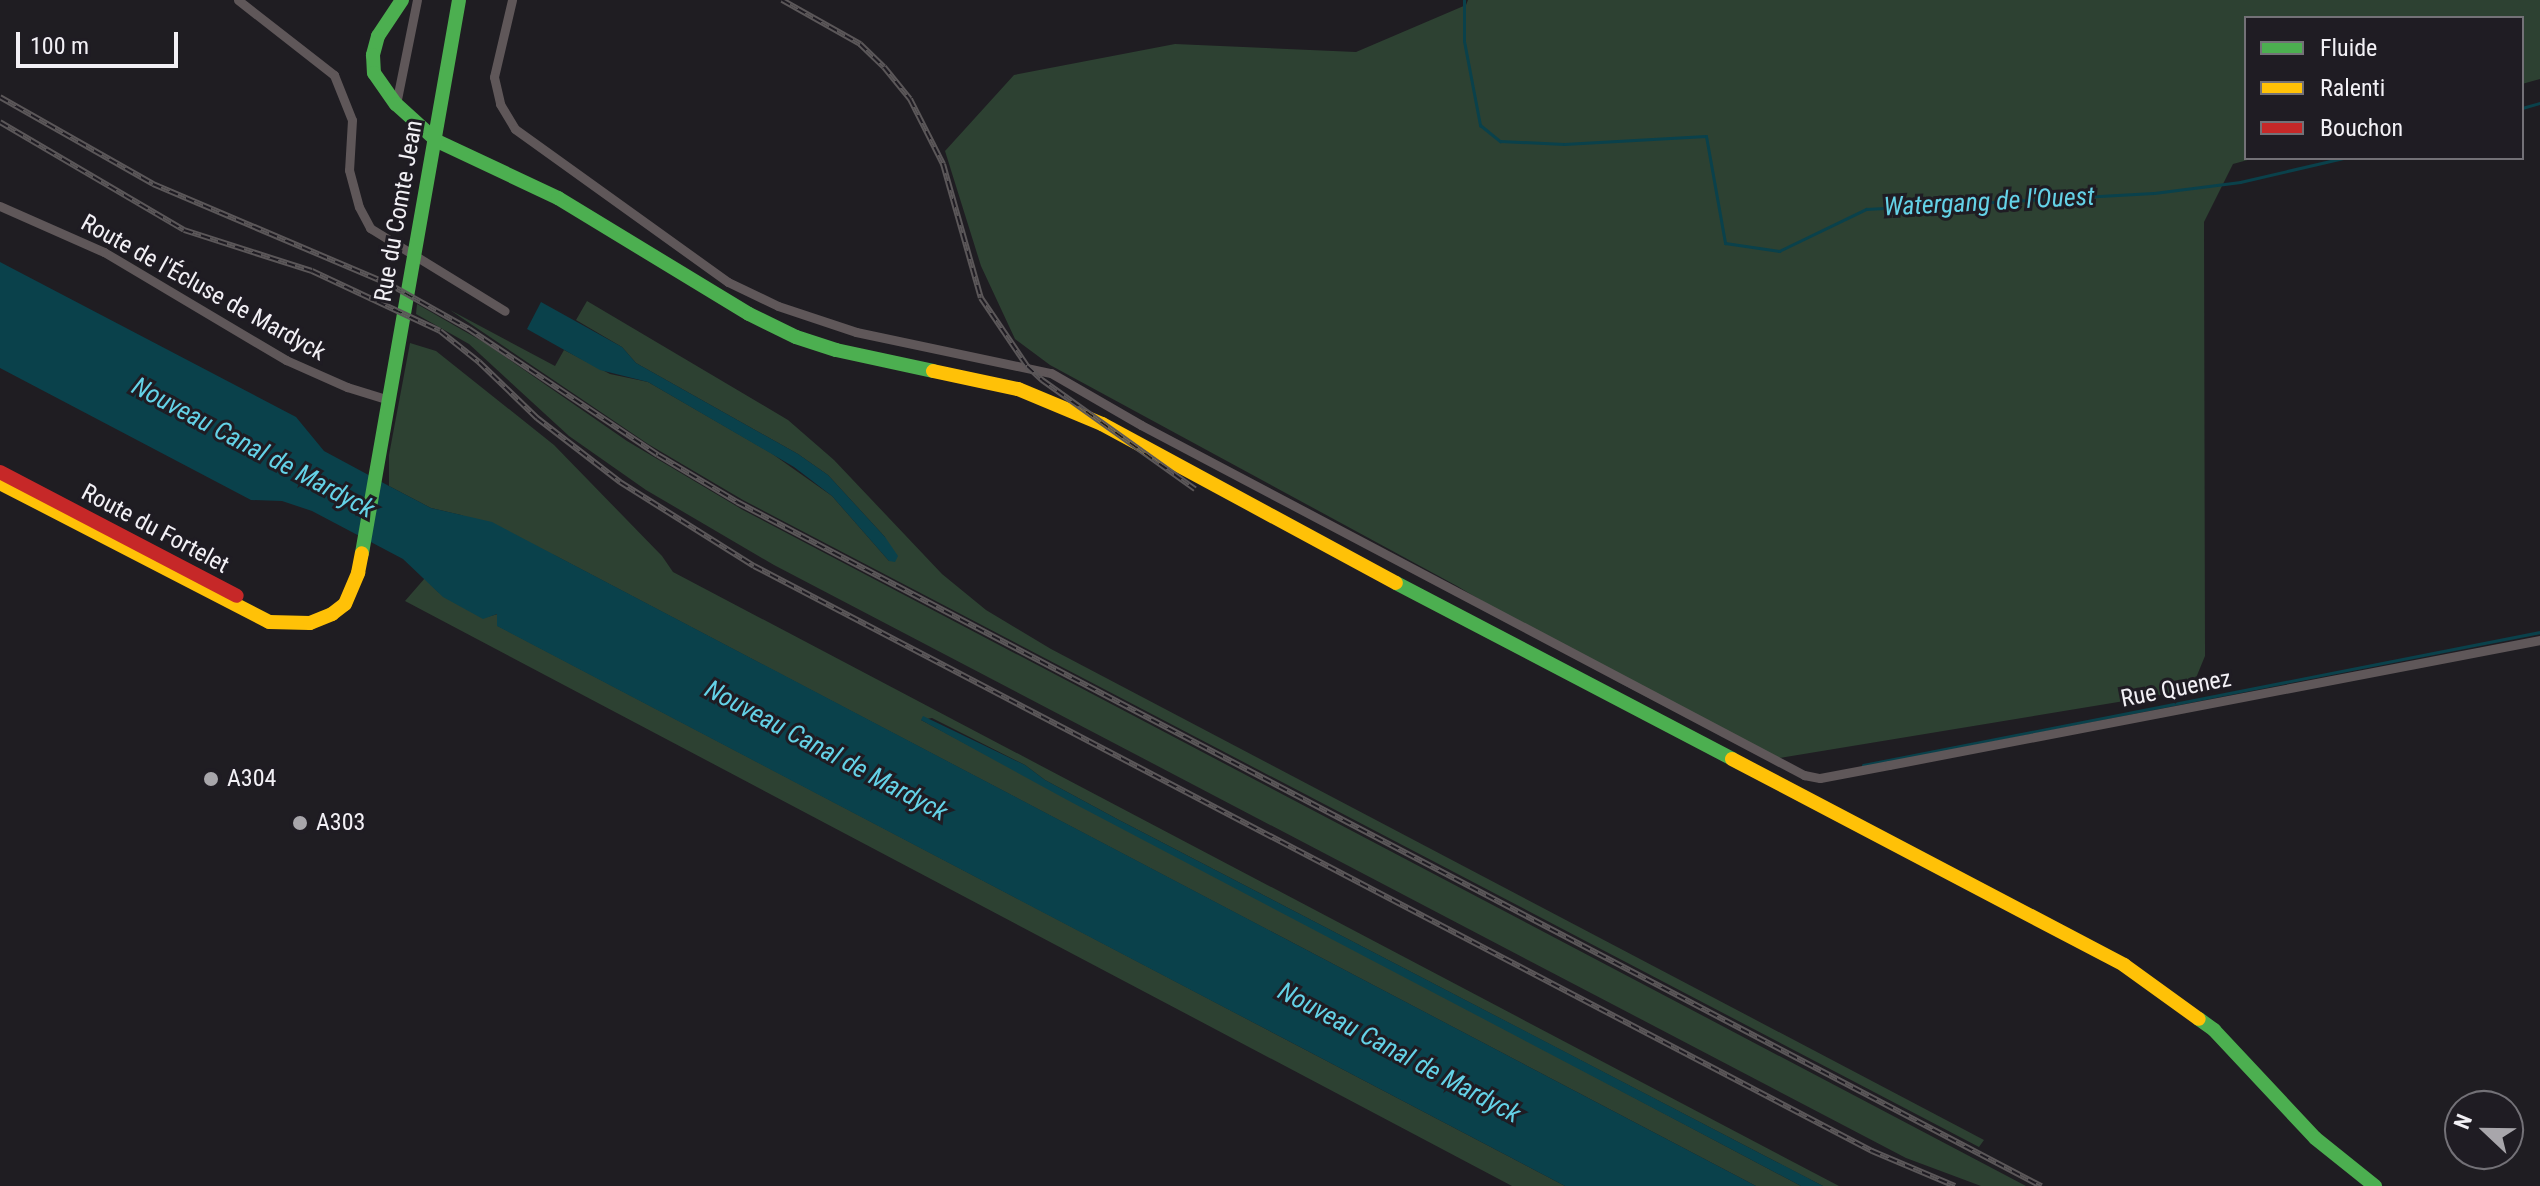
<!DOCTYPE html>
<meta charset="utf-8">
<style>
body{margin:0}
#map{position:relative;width:2540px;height:1186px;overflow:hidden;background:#1f1d22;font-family:"Roboto Condensed",sans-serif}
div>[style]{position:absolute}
.green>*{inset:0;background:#2d4132}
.water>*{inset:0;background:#0a414b}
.stream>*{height:3px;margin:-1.5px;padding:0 1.5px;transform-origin:1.5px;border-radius:1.5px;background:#0a414b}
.street>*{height:9px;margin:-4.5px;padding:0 4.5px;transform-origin:4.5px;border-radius:4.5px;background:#5f5759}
.fast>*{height:14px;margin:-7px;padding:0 7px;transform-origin:7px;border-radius:7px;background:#4caf50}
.slow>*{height:14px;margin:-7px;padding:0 7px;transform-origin:7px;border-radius:7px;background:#ffc107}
.jam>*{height:14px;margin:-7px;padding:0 7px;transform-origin:7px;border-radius:7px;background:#c62828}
.rail>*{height:6px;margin-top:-3px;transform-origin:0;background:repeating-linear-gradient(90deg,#1f1c23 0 9px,#5b5759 0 18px);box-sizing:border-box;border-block:2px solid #5b5759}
.dots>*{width:22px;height:22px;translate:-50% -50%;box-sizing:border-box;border:4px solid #1f1c23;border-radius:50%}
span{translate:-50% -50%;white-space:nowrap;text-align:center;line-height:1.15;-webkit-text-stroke:6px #1f1c23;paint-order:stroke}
.street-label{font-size:24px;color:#f2f0f5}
.poi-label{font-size:24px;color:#f2f0f5}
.left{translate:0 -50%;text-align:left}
.water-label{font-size:26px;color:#64d2e7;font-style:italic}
.legend{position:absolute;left:2244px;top:16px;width:280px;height:144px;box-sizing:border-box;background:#1f1c23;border:2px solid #737177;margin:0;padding:10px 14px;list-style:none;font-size:24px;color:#f2f0f5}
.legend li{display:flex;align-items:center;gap:16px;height:40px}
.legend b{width:40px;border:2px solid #737177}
.north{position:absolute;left:2444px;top:1090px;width:80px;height:80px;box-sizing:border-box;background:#1f1c23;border:2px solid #737177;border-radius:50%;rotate:292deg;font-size:22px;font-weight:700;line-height:32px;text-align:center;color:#f2f0f5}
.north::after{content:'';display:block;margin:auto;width:28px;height:36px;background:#a8a6ab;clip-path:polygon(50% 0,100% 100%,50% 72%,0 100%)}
.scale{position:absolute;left:16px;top:32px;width:162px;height:36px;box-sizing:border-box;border:4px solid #f2f0f5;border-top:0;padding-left:10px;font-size:24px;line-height:28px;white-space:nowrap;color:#f2f0f5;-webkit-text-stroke:6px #1f1c23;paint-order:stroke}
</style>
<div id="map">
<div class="green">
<div style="clip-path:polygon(1468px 0,2540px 0,2540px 79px,2522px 84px,2522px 18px,2246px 18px,2246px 158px,2255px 158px,2233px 164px,2204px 222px,2205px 656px,2191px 690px,1768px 760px,1618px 682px,1457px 586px,1050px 365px,1015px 339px,981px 266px,945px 151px,1014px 75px,1175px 44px,1356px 52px,1466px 5px)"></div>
<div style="clip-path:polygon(587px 301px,788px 420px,834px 460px,942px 574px,986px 610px,1051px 649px,1984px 1140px,1979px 1147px,743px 500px,648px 444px,450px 310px,555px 366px,564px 350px,610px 374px,648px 382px,771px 453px,832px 496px,889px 561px,885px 537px,828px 475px,798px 454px,636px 363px,622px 347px,576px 320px)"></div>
<div style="clip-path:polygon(417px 304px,485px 343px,627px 441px,743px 510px,2026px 1186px,1981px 1186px,1906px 1158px,774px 565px,646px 490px,569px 436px,469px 344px,416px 314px)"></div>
<div style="clip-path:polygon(410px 343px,436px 351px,554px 445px,662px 556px,673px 572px,1839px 1186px,1823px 1186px,1788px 1168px,1119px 820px,1045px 780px,1025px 765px,932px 718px,921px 720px,1801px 1186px,1756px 1186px,556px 556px,461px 515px,431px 508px,389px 486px,389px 455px)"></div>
<div style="clip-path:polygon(425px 578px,438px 592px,483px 618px,498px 614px,498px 626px,1565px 1186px,1512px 1186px,405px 601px)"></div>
</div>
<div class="water">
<div style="clip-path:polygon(0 262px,296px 417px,324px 451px,389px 486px,431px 508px,492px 522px,1756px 1186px,1565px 1186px,497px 626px,497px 614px,483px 619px,443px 597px,403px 559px,312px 511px,282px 501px,251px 500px,0 368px)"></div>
<div style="clip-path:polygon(541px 302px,622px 347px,636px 363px,798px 454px,828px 475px,885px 537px,898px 556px,895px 562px,889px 561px,832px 496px,794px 467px,648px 382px,600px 370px,527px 329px)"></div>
<div style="clip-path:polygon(923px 716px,1025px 765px,1045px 780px,1119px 820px,1823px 1186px,1801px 1186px,1710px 1138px,1071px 802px,921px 720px)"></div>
</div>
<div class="stream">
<div style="left:1464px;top:0;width:41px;rotate:90deg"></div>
<div style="left:1464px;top:41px;width:86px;rotate:79.2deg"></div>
<div style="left:1480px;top:125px;width:26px;rotate:39deg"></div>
<div style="left:1500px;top:141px;width:64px;rotate:2.7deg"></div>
<div style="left:1564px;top:144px;width:142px;rotate:-3.2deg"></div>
<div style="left:1706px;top:136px;width:109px;rotate:79.9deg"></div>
<div style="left:1725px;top:243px;width:55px;rotate:8.4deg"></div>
<div style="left:1779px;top:251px;width:97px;rotate:-25.8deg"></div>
<div style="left:1866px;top:209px;width:288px;rotate:-3.2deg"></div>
<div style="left:2154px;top:193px;width:87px;rotate:-7.3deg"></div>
<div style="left:2240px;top:182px;width:106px;rotate:-13.1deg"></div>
<div style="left:2522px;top:108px;width:19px;rotate:-16deg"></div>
<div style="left:1863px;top:765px;width:690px;rotate:-11.11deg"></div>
</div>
<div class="street">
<div style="left:238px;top:0;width:122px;rotate:38deg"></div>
<div style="left:334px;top:75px;width:48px;rotate:68.2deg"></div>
<div style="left:352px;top:120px;width:50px;rotate:93.4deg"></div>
<div style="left:349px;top:170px;width:38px;rotate:75deg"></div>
<div style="left:359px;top:207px;width:24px;rotate:62deg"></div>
<div style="left:370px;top:228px;width:158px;rotate:31.6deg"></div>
<div style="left:512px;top:0;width:79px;rotate:103.2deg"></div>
<div style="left:494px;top:77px;width:28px;rotate:77deg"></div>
<div style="left:500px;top:104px;width:29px;rotate:59deg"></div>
<div style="left:515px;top:129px;width:262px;rotate:35.7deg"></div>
<div style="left:728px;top:282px;width:55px;rotate:25.6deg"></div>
<div style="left:778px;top:306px;width:82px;rotate:18.4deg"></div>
<div style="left:856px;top:332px;width:199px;rotate:11.9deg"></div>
<div style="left:1051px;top:373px;width:104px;rotate:30deg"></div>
<div style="left:1141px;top:425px;width:750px;rotate:27.83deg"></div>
<div style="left:1804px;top:775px;width:16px;rotate:11deg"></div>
<div style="left:1820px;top:778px;width:70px;rotate:-10.7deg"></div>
<div style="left:1889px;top:765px;width:663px;rotate:-10.87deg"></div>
<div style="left:396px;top:104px;width:106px;rotate:-78.6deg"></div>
<div style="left:0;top:206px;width:114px;rotate:23.9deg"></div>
<div style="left:104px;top:252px;width:212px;rotate:30.7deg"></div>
<div style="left:286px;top:360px;width:67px;rotate:23.9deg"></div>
<div style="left:347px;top:387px;width:44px;rotate:17.2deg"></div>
</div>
<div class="fast">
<div style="left:402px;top:0;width:43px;rotate:123.7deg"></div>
<div style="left:378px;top:36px;width:20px;rotate:105deg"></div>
<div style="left:373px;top:55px;width:18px;rotate:87deg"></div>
<div style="left:374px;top:73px;width:38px;rotate:55deg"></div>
<div style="left:396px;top:104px;width:55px;rotate:42.1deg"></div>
<div style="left:437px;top:141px;width:134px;rotate:25.2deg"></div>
<div style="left:558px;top:198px;width:223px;rotate:31.3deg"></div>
<div style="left:749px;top:314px;width:52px;rotate:26.1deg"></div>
<div style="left:796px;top:337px;width:42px;rotate:18deg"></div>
<div style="left:836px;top:350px;width:99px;rotate:12.2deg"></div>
<div style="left:362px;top:553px;width:561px;rotate:-80.05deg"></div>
<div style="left:1396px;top:583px;width:379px;rotate:27.6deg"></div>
<div style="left:2199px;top:1019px;width:19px;rotate:36deg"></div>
<div style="left:2214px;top:1030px;width:148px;rotate:46.9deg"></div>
<div style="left:2315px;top:1138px;width:77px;rotate:38.7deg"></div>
</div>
<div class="slow">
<div style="left:933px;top:371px;width:87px;rotate:12deg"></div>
<div style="left:1018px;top:389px;width:91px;rotate:22.6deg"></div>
<div style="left:1102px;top:424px;width:334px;rotate:28.4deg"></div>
<div style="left:0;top:483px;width:303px;rotate:27.3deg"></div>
<div style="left:269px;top:622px;width:41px;rotate:1.4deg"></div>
<div style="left:310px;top:623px;width:24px;rotate:-22deg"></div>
<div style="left:332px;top:614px;width:16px;rotate:-38deg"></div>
<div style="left:345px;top:604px;width:34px;rotate:-67deg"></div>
<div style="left:358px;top:573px;width:20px;rotate:-79deg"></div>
<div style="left:1732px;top:759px;width:443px;rotate:27.7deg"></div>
<div style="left:2124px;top:965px;width:92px;rotate:35.8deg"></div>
</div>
<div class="jam">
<div style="left:0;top:472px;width:267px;rotate:27.6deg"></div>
</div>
<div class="rail">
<div style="left:782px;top:0;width:90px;rotate:29.4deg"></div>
<div style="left:860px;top:44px;width:33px;rotate:44deg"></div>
<div style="left:884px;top:67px;width:41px;rotate:50.9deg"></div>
<div style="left:910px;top:99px;width:73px;rotate:63.1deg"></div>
<div style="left:943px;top:164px;width:139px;rotate:74.2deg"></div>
<div style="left:981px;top:298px;width:82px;rotate:55.9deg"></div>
<div style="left:1027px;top:366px;width:21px;rotate:43deg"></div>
<div style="left:1042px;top:380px;width:188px;rotate:35.5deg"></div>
<div style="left:0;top:97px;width:176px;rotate:29.6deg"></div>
<div style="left:153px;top:184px;width:256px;rotate:23deg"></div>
<div style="left:389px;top:284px;width:92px;rotate:29.4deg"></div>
<div style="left:469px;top:329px;width:227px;rotate:33.7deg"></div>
<div style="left:658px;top:455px;width:92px;rotate:30.7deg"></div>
<div style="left:737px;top:502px;width:1473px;rotate:27.68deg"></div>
<div style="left:0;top:122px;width:213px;rotate:30.4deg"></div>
<div style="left:184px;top:230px;width:134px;rotate:17.8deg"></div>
<div style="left:312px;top:271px;width:141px;rotate:25.1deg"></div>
<div style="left:440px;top:331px;width:50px;rotate:38.5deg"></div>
<div style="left:479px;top:362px;width:81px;rotate:44deg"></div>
<div style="left:537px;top:418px;width:105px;rotate:37.6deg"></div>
<div style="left:620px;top:482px;width:158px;rotate:32.1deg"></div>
<div style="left:754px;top:566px;width:1262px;rotate:27.62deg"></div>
<div style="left:1872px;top:1151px;width:90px;rotate:22.9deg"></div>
</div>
<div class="dots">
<div style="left:211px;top:779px;background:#a8a6ab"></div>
<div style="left:300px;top:823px;background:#a8a6ab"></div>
</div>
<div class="street-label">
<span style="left:399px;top:211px;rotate:-80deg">Rue du Comte Jean</span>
<span style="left:203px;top:288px;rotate:29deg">Route de l'Écluse de Mardyck</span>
<span style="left:155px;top:529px;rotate:28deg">Route du Fortelet</span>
<span style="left:2176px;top:689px;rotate:-11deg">Rue Quenez</span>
</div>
<div class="poi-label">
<span class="left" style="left:227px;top:779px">A304</span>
<span class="left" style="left:316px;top:823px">A303</span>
</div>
<div class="water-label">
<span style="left:1989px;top:202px;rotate:-3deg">Watergang de l'Ouest</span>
<span style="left:253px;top:448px;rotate:28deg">Nouveau Canal de Mardyck</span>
<span style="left:826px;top:751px;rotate:28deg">Nouveau Canal de Mardyck</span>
<span style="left:1399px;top:1053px;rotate:28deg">Nouveau Canal de Mardyck</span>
</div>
<ul class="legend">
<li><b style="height:10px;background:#4caf50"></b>Fluide</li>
<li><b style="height:10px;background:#ffc107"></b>Ralenti</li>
<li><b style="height:10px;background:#c62828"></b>Bouchon</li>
</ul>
<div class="north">N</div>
<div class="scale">100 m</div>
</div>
